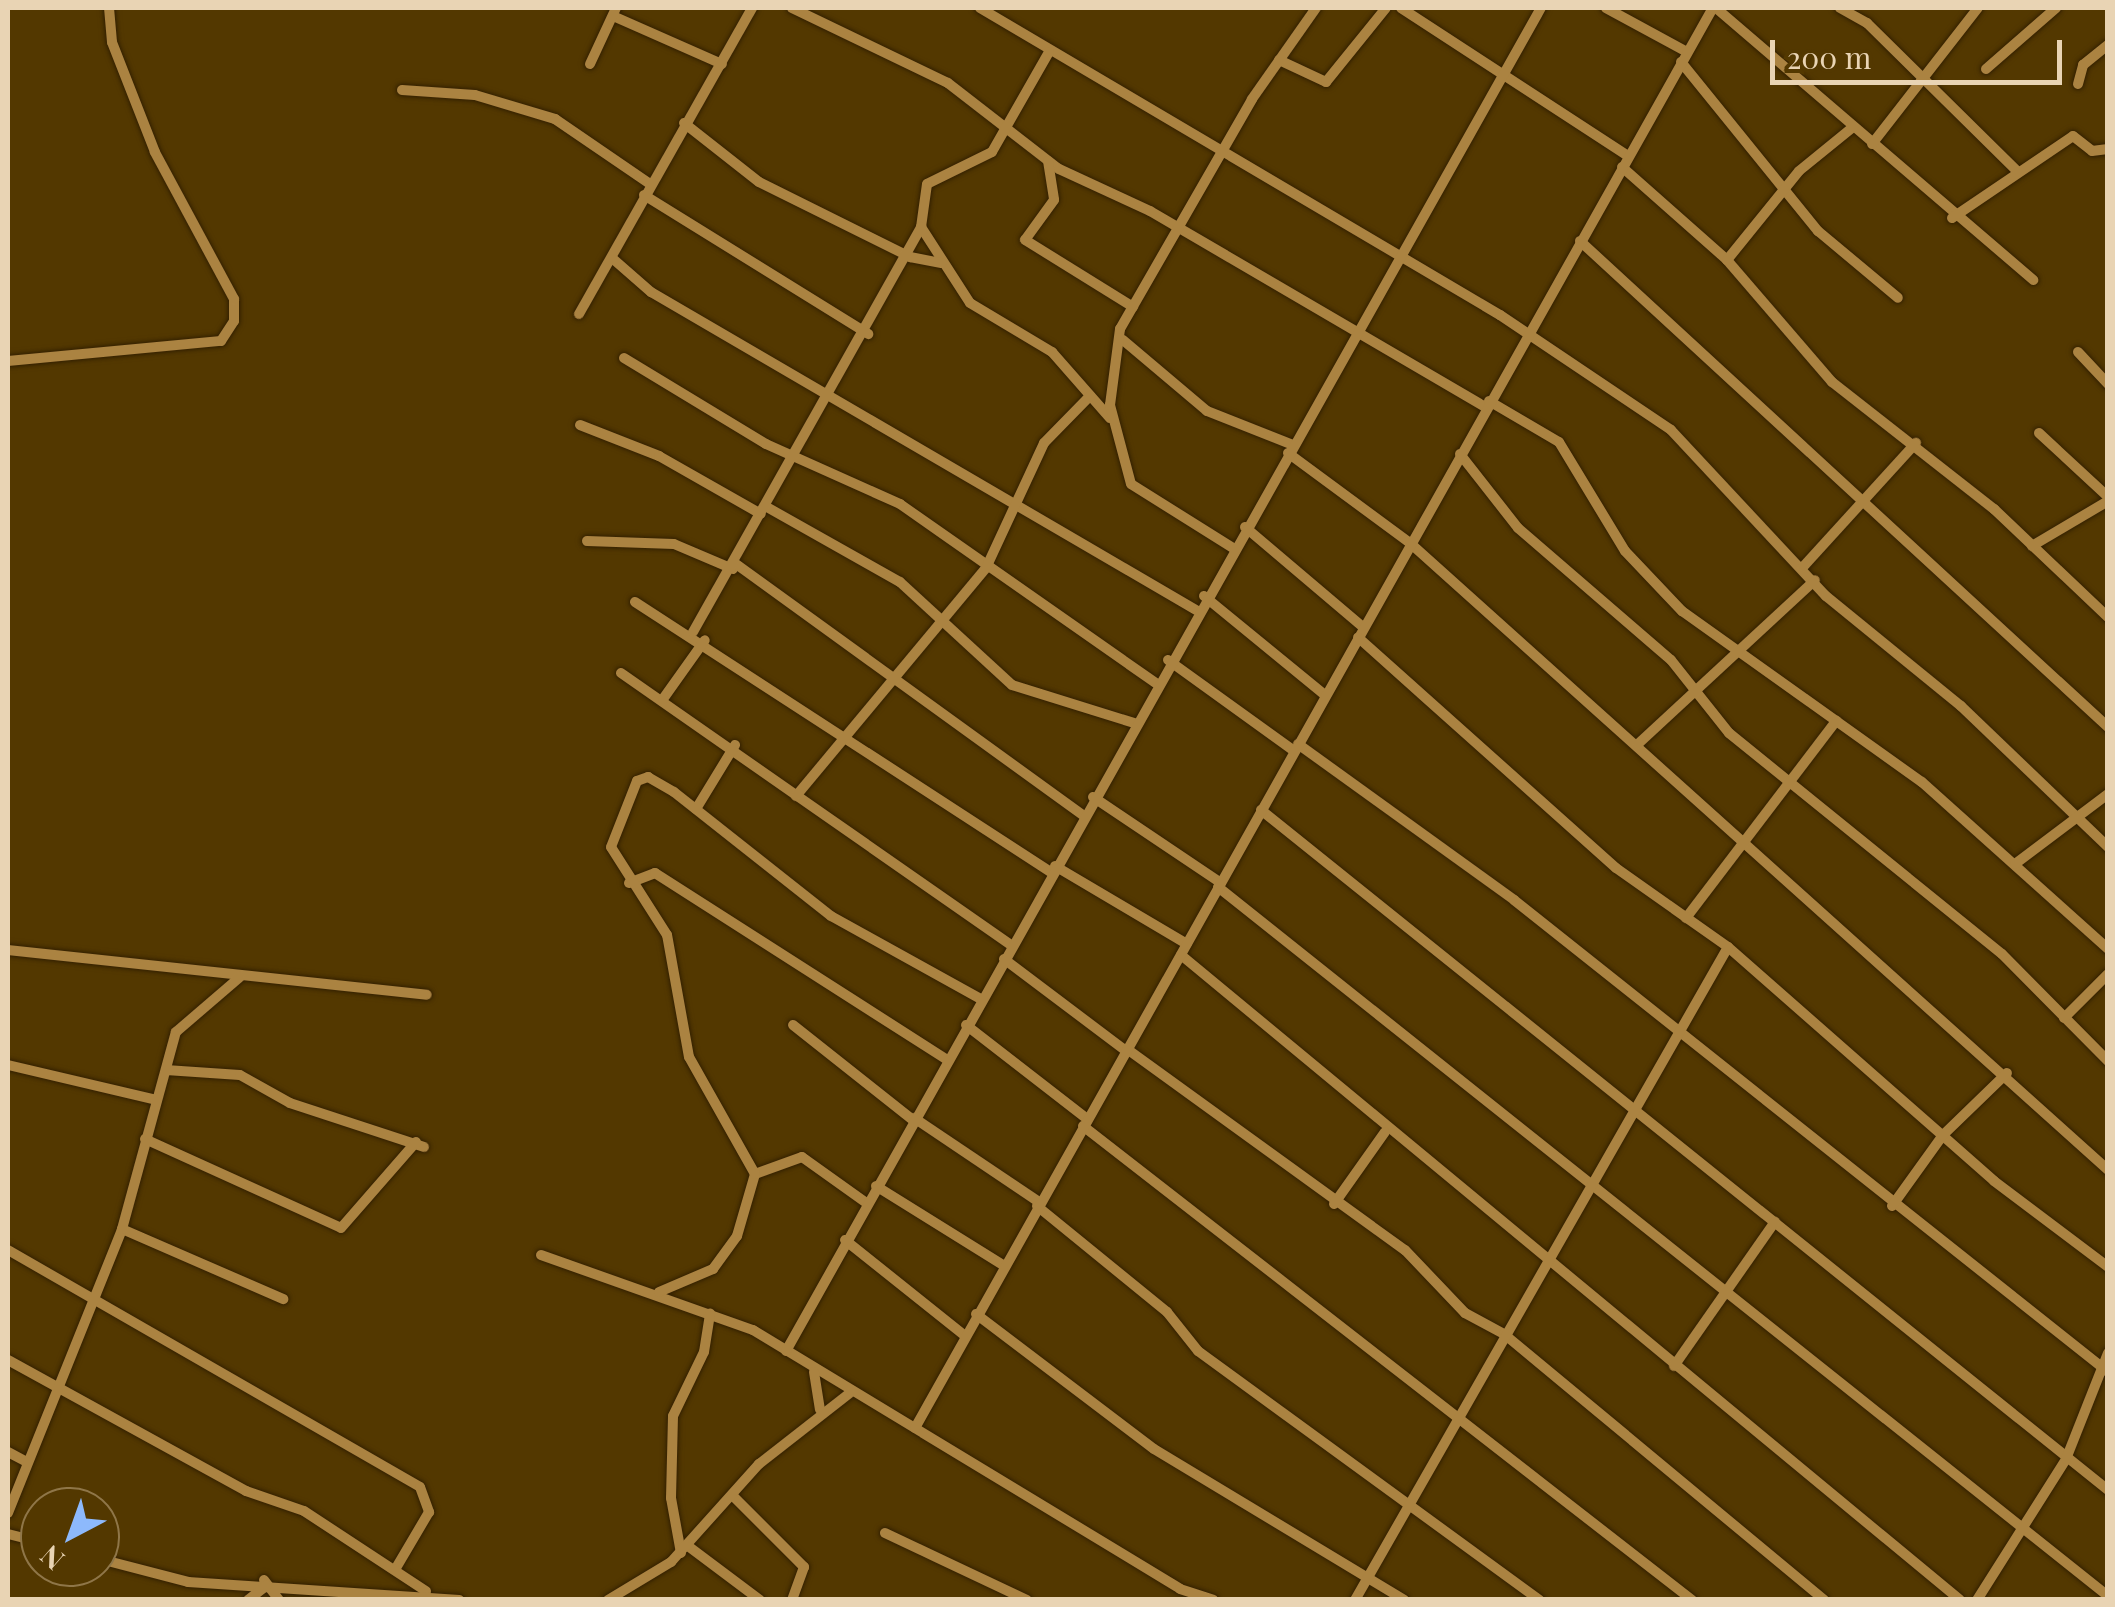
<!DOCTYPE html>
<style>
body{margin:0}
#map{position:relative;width:2115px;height:1607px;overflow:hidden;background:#533800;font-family:"Playfair Display",serif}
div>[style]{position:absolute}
.roads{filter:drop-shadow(0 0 2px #332000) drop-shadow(0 0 2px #332000)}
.street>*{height:10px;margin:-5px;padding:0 5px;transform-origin:5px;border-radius:5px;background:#ab8341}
span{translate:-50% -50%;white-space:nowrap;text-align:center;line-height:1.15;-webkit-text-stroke:10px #533800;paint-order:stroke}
.frame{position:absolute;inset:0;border:10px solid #e9d4b4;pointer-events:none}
.north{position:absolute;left:20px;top:1487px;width:100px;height:100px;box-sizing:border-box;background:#533800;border:2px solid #8f7648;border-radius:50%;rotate:221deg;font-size:28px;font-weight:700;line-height:40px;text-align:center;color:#e9d4b4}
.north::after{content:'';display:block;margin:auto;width:35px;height:45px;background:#8db9fc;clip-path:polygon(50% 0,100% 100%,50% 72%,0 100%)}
.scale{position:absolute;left:1770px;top:40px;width:292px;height:45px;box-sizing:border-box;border:5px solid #e9d4b4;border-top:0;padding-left:12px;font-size:30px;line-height:35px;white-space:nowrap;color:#e9d4b4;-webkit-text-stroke:8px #533800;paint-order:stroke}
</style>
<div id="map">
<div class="roads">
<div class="street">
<div style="left:792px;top:8px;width:173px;rotate:25.7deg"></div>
<div style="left:948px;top:83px;width:140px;rotate:37.8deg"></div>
<div style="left:1059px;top:169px;width:100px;rotate:24.8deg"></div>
<div style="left:1150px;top:211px;width:389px;rotate:30.3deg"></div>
<div style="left:980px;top:8px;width:604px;rotate:30.56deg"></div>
<div style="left:1500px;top:315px;width:206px;rotate:33.9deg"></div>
<div style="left:1671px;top:430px;width:227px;rotate:47deg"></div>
<div style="left:1826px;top:596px;width:174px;rotate:39.2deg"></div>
<div style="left:1961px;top:706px;width:204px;rotate:43.8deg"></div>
<div style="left:1401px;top:8px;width:271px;rotate:33.1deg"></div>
<div style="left:1606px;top:8px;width:92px;rotate:28.5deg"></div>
<div style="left:1716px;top:8px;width:418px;rotate:40.6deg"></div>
<div style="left:1840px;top:8px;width:31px;rotate:29deg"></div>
<div style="left:1867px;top:23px;width:212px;rotate:44.6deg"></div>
<div style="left:613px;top:16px;width:119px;rotate:23.8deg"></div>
<div style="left:1049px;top:52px;width:115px;rotate:119.7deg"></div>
<div style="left:992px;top:152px;width:72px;rotate:153.8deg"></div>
<div style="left:927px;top:184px;width:43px;rotate:97.9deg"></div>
<div style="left:921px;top:227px;width:90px;rotate:57.2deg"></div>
<div style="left:970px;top:303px;width:96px;rotate:30.9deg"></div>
<div style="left:1052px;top:352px;width:88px;rotate:48.7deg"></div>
<div style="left:1279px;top:60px;width:52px;rotate:25.1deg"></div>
<div style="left:1326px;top:82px;width:95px;rotate:-51deg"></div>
<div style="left:1681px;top:62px;width:218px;rotate:51deg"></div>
<div style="left:1818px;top:231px;width:104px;rotate:39.9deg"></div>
<div style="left:590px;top:64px;width:62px;rotate:-65.1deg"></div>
<div style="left:1986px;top:69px;width:93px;rotate:-41.1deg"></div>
<div style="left:2078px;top:84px;width:20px;rotate:-75deg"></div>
<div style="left:2083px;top:65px;width:32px;rotate:-39deg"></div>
<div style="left:402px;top:90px;width:73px;rotate:3.9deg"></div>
<div style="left:475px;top:95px;width:84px;rotate:16.7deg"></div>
<div style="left:555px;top:119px;width:115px;rotate:34.4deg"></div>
<div style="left:684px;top:123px;width:95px;rotate:38.2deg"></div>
<div style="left:759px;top:182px;width:169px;rotate:26.4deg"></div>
<div style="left:910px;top:257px;width:32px;rotate:11deg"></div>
<div style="left:1872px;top:144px;width:172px;rotate:-52.1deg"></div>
<div style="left:1048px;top:161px;width:39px;rotate:81deg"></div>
<div style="left:1054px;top:200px;width:49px;rotate:125.9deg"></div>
<div style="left:1025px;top:240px;width:127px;rotate:31.8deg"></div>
<div style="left:1622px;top:167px;width:140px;rotate:41.5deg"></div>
<div style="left:1727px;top:260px;width:161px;rotate:49.3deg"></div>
<div style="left:1832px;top:382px;width:206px;rotate:38.1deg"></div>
<div style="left:1994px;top:509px;width:157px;rotate:43.5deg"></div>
<div style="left:644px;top:195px;width:264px;rotate:31.8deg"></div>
<div style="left:1952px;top:218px;width:146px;rotate:-34.1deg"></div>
<div style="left:2073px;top:136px;width:24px;rotate:38deg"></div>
<div style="left:2092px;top:151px;width:16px;rotate:-7deg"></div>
<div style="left:1580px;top:241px;width:718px;rotate:42.63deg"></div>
<div style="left:612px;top:258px;width:52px;rotate:41.1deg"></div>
<div style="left:651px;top:292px;width:631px;rotate:30.26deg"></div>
<div style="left:1727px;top:260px;width:114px;rotate:-51deg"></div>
<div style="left:1799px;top:171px;width:70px;rotate:-39.2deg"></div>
<div style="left:579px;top:314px;width:352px;rotate:-60.5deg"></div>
<div style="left:1123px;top:340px;width:110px;rotate:40.2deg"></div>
<div style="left:1207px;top:411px;width:92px;rotate:21.6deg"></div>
<div style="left:2078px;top:352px;width:44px;rotate:46.8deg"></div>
<div style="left:624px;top:358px;width:166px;rotate:31.2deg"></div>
<div style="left:766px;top:444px;width:147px;rotate:24.1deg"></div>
<div style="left:900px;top:504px;width:312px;rotate:35deg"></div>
<div style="left:8px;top:361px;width:214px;rotate:-5.4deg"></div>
<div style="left:221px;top:341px;width:24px;rotate:-57deg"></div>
<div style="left:234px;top:321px;width:22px;rotate:-90deg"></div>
<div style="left:234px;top:299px;width:167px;rotate:-118.3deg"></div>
<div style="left:155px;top:152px;width:118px;rotate:-111.4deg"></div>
<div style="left:112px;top:42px;width:34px;rotate:-95deg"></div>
<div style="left:1489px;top:401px;width:81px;rotate:30.4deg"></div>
<div style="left:1559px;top:442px;width:127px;rotate:58.8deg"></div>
<div style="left:1625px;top:551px;width:83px;rotate:46.5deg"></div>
<div style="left:1682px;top:611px;width:295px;rotate:35.5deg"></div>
<div style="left:1922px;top:782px;width:250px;rotate:41.9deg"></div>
<div style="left:580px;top:425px;width:85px;rotate:21.4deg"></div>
<div style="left:659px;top:456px;width:117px;rotate:29.6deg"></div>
<div style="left:2039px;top:433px;width:94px;rotate:42.8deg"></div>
<div style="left:1288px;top:453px;width:152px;rotate:36.4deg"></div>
<div style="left:1410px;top:543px;width:938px;rotate:41.93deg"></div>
<div style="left:1460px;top:454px;width:94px;rotate:51.9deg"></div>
<div style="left:1518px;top:528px;width:202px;rotate:40.8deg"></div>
<div style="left:1671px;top:660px;width:93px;rotate:51.5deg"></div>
<div style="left:1729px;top:733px;width:351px;rotate:39deg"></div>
<div style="left:2002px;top:954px;width:151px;rotate:45.3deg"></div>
<div style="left:765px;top:506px;width:155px;rotate:29.4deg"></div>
<div style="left:900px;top:582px;width:152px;rotate:42.6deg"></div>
<div style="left:1012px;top:685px;width:128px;rotate:17.3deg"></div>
<div style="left:1245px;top:527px;width:155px;rotate:40.3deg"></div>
<div style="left:587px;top:541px;width:87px;rotate:2deg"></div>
<div style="left:674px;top:544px;width:64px;rotate:23deg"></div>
<div style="left:2032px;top:546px;width:88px;rotate:-30.6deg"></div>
<div style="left:1233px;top:548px;width:120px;rotate:-147.9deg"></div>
<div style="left:1131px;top:484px;width:82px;rotate:-104.9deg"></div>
<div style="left:1110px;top:405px;width:77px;rotate:-82.5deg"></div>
<div style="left:1120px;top:329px;width:265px;rotate:-60.1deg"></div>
<div style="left:1252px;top:99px;width:111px;rotate:-54.9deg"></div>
<div style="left:736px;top:564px;width:428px;rotate:35.9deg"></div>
<div style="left:1803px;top:567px;width:168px;rotate:-47.7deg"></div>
<div style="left:1204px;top:596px;width:156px;rotate:39.3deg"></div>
<div style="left:635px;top:602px;width:497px;rotate:33deg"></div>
<div style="left:693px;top:632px;width:465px;rotate:-60.6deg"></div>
<div style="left:1168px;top:660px;width:155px;rotate:35.8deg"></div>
<div style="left:621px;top:673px;width:477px;rotate:34.9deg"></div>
<div style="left:663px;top:699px;width:72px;rotate:-54.6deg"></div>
<div style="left:1298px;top:744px;width:266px;rotate:35.8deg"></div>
<div style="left:1514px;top:900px;width:759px;rotate:38.47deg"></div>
<div style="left:1638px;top:744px;width:241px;rotate:-42.8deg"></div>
<div style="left:796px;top:796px;width:297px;rotate:-50.2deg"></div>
<div style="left:986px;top:568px;width:138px;rotate:-65.1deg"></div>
<div style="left:1044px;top:443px;width:66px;rotate:-45.6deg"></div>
<div style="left:1093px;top:797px;width:154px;rotate:33.9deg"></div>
<div style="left:696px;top:809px;width:75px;rotate:-58.6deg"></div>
<div style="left:1261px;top:810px;width:1086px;rotate:38.76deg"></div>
<div style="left:2015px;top:864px;width:116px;rotate:-37deg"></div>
<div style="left:1055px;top:866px;width:153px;rotate:30.6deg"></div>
<div style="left:629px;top:883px;width:28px;rotate:-21deg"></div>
<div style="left:655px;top:873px;width:345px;rotate:32.6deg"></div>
<div style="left:1218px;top:887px;width:1138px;rotate:38.54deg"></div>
<div style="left:1686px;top:918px;width:248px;rotate:-52.7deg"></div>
<div style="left:1728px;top:947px;width:354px;rotate:41.3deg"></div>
<div style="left:1994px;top:1181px;width:143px;rotate:37deg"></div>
<div style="left:8px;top:950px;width:421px;rotate:6.1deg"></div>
<div style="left:1181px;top:955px;width:1011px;rotate:39.62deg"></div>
<div style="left:1004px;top:959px;width:153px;rotate:37deg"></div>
<div style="left:2064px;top:1018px;width:62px;rotate:-45deg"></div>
<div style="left:793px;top:1025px;width:153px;rotate:38.4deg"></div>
<div style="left:966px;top:1025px;width:153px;rotate:37.8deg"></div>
<div style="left:1127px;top:1049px;width:343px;rotate:35.9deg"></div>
<div style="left:1405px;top:1250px;width:87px;rotate:46.4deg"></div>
<div style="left:1465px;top:1313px;width:44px;rotate:28.3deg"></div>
<div style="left:1504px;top:1334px;width:416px;rotate:39.7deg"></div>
<div style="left:8px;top:1065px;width:149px;rotate:13.2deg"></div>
<div style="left:166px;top:1070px;width:74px;rotate:3.9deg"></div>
<div style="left:240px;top:1075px;width:57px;rotate:29.2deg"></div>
<div style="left:290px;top:1103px;width:141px;rotate:18.2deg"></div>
<div style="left:914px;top:1118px;width:151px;rotate:33.9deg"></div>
<div style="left:1083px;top:1126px;width:772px;rotate:37.89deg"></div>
<div style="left:145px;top:1139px;width:215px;rotate:24.4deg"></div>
<div style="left:341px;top:1228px;width:114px;rotate:-48.9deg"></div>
<div style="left:755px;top:1174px;width:50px;rotate:-19.9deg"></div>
<div style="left:802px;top:1157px;width:77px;rotate:35.5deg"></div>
<div style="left:876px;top:1186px;width:150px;rotate:31.9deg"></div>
<div style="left:1334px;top:1204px;width:88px;rotate:-54.7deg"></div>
<div style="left:1037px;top:1206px;width:168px;rotate:39.2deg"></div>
<div style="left:1167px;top:1312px;width:50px;rotate:51.5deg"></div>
<div style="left:1198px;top:1351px;width:423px;rotate:36.1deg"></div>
<div style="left:1892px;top:1206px;width:87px;rotate:-54.3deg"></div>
<div style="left:1943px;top:1135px;width:89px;rotate:-44.1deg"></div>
<div style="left:122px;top:1229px;width:176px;rotate:23.5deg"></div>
<div style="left:845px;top:1240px;width:152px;rotate:38.6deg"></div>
<div style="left:8px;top:1250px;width:475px;rotate:29.9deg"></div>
<div style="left:420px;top:1487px;width:27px;rotate:70deg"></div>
<div style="left:429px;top:1512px;width:65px;rotate:120.5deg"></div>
<div style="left:541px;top:1255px;width:225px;rotate:19.5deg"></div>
<div style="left:753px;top:1330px;width:499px;rotate:31.2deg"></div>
<div style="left:1180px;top:1589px;width:35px;rotate:18deg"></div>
<div style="left:659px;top:1292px;width:59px;rotate:-23.1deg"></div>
<div style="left:713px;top:1269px;width:41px;rotate:-54deg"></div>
<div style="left:737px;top:1236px;width:65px;rotate:-73.8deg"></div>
<div style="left:755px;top:1174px;width:134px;rotate:-119.4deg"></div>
<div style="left:689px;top:1057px;width:124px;rotate:-100.2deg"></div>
<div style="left:667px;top:935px;width:104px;rotate:-122.5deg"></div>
<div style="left:611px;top:847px;width:71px;rotate:-68.5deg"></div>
<div style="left:637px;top:781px;width:12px;rotate:-20deg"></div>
<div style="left:648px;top:777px;width:30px;rotate:30deg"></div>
<div style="left:674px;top:792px;width:200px;rotate:38.3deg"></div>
<div style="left:831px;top:916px;width:171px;rotate:29deg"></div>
<div style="left:976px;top:1314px;width:223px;rotate:37.2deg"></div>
<div style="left:1154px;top:1449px;width:292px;rotate:31.1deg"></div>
<div style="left:786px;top:1351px;width:1541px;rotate:-60.66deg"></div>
<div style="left:8px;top:1360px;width:272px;rotate:28.8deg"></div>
<div style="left:246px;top:1491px;width:61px;rotate:19deg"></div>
<div style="left:304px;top:1511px;width:146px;rotate:33.3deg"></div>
<div style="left:1674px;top:1366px;width:176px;rotate:-55deg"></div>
<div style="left:814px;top:1372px;width:38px;rotate:81deg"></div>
<div style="left:915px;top:1428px;width:1629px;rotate:-60.67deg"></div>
<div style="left:8px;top:1452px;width:19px;rotate:28deg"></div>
<div style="left:732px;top:1495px;width:102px;rotate:45deg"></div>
<div style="left:804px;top:1567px;width:35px;rotate:110deg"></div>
<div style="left:8px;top:1513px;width:306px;rotate:-68.1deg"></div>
<div style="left:122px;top:1229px;width:204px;rotate:-74.7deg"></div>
<div style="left:176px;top:1032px;width:84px;rotate:-40.7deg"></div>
<div style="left:885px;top:1533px;width:157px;rotate:25.3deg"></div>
<div style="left:8px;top:1534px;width:33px;rotate:14deg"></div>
<div style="left:688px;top:1546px;width:90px;rotate:36.9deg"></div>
<div style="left:681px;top:1553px;width:56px;rotate:-100.3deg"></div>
<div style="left:671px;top:1498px;width:82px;rotate:-88.6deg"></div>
<div style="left:673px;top:1416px;width:71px;rotate:-64.2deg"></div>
<div style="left:704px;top:1352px;width:39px;rotate:-81deg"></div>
<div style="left:100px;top:1559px;width:91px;rotate:14.6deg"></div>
<div style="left:188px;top:1582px;width:272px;rotate:3.8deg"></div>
<div style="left:264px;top:1580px;width:25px;rotate:53deg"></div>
<div style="left:248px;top:1600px;width:24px;rotate:-38deg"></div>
<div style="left:608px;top:1600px;width:74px;rotate:-31.1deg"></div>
<div style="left:671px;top:1562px;width:132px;rotate:-48.1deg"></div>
<div style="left:759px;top:1464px;width:115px;rotate:-38deg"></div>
<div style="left:1355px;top:1600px;width:752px;rotate:-60.26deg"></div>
<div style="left:1728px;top:947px;width:137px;rotate:-144.8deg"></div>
<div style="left:1616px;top:868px;width:346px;rotate:-138.2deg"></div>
<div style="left:1977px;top:1600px;width:167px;rotate:-57.7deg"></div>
<div style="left:2066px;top:1459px;width:114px;rotate:-68.4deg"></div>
</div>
</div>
<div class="frame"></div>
<div class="north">N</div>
<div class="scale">200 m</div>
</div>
